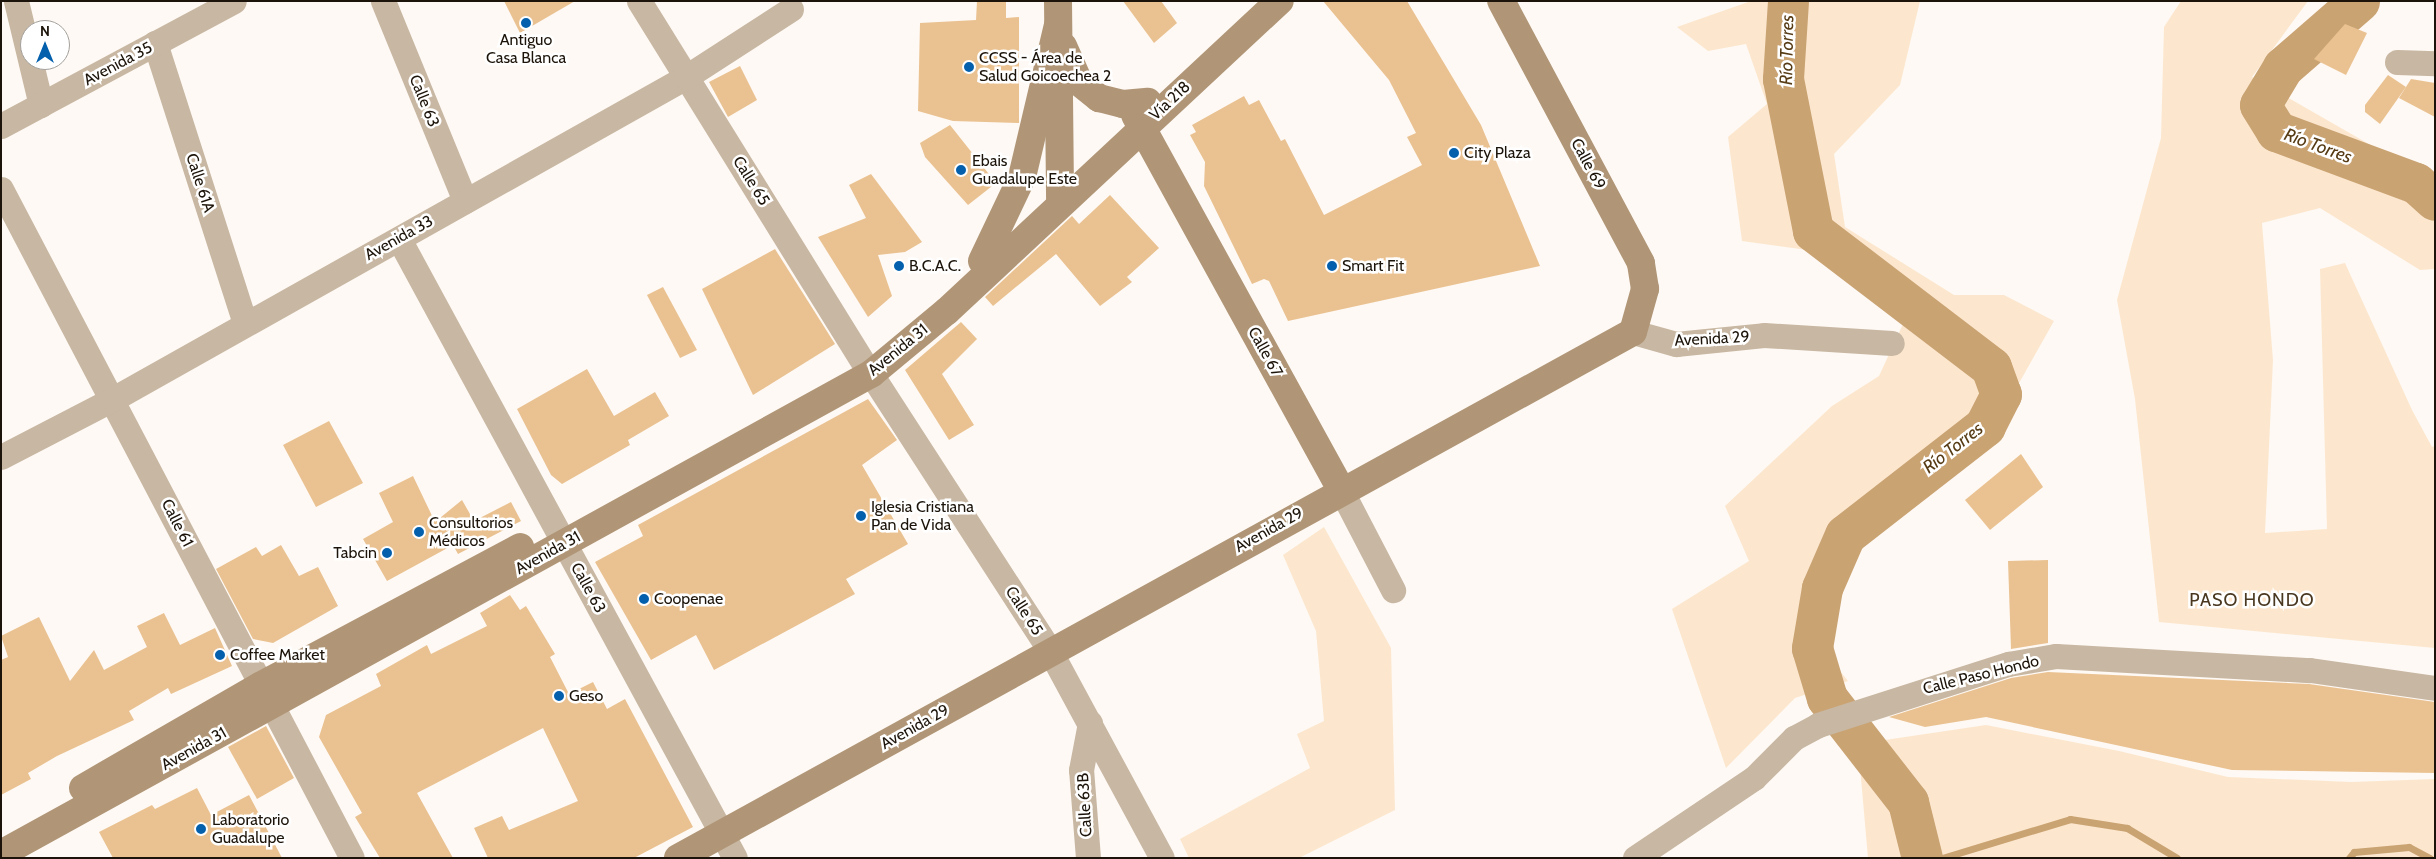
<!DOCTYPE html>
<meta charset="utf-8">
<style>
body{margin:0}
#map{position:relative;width:2436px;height:859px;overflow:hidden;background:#fef9f4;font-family:Cabin,sans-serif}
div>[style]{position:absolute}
.green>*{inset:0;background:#fce7ce}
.stream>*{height:7px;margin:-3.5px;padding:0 3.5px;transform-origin:3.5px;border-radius:3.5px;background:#caa373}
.river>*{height:41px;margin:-20.5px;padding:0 20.5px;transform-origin:20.5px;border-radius:20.5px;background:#caa373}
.building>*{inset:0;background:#eac291}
.street>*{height:25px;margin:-12.5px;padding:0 12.5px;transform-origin:12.5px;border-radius:12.5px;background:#c8b7a2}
.secondary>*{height:28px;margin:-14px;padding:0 14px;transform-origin:14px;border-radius:14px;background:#b09677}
.dots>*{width:14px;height:14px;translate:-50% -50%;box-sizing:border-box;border:2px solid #fff;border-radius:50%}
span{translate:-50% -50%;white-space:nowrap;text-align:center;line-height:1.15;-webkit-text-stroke:5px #fff;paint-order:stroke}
.poi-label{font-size:16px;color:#1c140a}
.left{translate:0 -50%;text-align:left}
.right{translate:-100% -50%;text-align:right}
.street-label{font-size:16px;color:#1c140a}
.water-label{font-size:18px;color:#563b15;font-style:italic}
.neighbourhood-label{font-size:18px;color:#4a3820;letter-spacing:1px}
.frame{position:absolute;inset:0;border:2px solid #1c140a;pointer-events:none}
.north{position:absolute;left:20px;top:20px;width:50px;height:50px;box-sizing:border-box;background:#fff;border:1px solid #a4a19d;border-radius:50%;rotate:0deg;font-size:14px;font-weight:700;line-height:20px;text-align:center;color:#1c140a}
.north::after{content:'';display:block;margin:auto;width:18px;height:22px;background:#0460ad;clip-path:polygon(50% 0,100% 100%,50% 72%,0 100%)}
</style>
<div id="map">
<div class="green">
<div style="clip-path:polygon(1751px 1px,1920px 1px,1900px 85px,1834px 154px,1845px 227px,1954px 295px,2004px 295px,2054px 321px,1983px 447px,1868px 531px,1839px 563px,1821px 647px,1848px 681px,1795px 698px,1726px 768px,1672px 609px,1749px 561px,1725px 506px,1832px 406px,1879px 376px,1909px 311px,1861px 263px,1830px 253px,1742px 241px,1728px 137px,1767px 104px,1746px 44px,1708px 51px,1677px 27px)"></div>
<div style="clip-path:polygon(2181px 1px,2308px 1px,2252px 77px,2435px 182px,2435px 269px,2420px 270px,2320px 208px,2262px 223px,2273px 360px,2265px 533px,2327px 529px,2320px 269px,2345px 263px,2412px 410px,2432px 447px,2435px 446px,2435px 648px,2159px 622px,2135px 399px,2117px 300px,2161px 138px,2164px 27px)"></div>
<div style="clip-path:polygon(1324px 527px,1391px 648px,1395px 810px,1299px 858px,1189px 858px,1180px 839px,1310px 768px,1297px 734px,1324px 721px,1316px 631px,1283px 555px)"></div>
<div style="clip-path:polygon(1986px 725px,2119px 751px,2228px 777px,2351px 782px,2435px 779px,2435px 858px,1868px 858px,1858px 744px)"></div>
</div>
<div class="stream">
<div style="left:1942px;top:858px;width:134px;rotate:-16.9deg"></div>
<div style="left:2070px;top:819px;width:58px;rotate:9deg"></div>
<div style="left:2127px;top:828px;width:58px;rotate:31deg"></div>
<div style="left:2349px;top:858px;width:8px;rotate:-50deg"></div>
<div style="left:2354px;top:852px;width:55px;rotate:-5.2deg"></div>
<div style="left:2409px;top:847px;width:24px;rotate:28deg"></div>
</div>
<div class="river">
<div style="left:1788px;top:1px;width:78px;rotate:93.7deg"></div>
<div style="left:1783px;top:79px;width:155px;rotate:78.8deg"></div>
<div style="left:1813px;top:231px;width:224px;rotate:37.4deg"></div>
<div style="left:1991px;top:367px;width:29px;rotate:70deg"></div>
<div style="left:2001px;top:394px;width:36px;rotate:117deg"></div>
<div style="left:1985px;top:426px;width:177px;rotate:142.1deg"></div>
<div style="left:1845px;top:535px;width:58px;rotate:113.5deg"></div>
<div style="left:1822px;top:588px;width:61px;rotate:99.5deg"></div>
<div style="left:1812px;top:648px;width:52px;rotate:73.3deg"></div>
<div style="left:1827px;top:698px;width:132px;rotate:52.1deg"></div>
<div style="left:1908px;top:802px;width:58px;rotate:76deg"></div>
<div style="left:2359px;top:1px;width:101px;rotate:139deg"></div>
<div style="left:2283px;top:67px;width:44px;rotate:121.2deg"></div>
<div style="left:2260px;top:105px;width:31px;rotate:58deg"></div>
<div style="left:2276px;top:131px;width:149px;rotate:20.4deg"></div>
<div style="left:2416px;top:183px;width:25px;rotate:42deg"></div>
</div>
<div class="building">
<div style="clip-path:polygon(504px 1px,575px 1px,520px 33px)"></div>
<div style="clip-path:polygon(977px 1px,1006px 1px,1006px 18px,1019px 17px,1019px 123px,953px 121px,918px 111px,920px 23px,976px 20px)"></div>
<div style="clip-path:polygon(1123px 1px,1161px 1px,1177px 23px,1154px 43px)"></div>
<div style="clip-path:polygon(1323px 1px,1407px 1px,1481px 125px,1540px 266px,1288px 321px,1269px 281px,1264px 279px,1252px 284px,1204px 186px,1205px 162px,1190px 135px,1196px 132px,1192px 125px,1244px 96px,1249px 105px,1259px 100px,1281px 141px,1285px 139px,1324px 215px,1422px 165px,1407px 137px,1416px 133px,1389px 80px)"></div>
<div style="clip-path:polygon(2345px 24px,2367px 33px,2346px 75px,2314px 59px)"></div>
<div style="clip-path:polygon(740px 66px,757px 100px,728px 117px,709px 82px)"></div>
<div style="clip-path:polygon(2388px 75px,2406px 87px,2380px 124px,2365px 112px,2365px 105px)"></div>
<div style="clip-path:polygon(2411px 79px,2435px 83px,2435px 117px,2399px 98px)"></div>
<div style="clip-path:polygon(950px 125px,996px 183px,968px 205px,925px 157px,920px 143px)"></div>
<div style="clip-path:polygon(871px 174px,922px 242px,905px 252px,878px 255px,892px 296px,868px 317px,818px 237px,866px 218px,849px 185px)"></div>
<div style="clip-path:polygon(1110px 195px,1159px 248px,1127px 277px,1132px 282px,1100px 306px,1056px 254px,993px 306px,985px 297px,1072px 216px,1079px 224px)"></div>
<div style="clip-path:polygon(775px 249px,835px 344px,753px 395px,702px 289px)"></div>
<div style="clip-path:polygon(663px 287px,697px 350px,680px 358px,647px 295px)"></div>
<div style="clip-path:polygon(961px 322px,977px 339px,942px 374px,974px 425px,949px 440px,905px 370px)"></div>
<div style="clip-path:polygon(587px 369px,614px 416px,655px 392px,669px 416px,628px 440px,630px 445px,562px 484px,551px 475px,517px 409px)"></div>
<div style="clip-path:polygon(868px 399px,897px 440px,862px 465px,908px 544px,846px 579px,855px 594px,714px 670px,696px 635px,651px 660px,595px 562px,643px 536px,638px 525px)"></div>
<div style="clip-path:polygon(329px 421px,363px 483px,316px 507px,283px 445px)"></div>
<div style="clip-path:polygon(2021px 454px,2043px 487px,1990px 530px,1965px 500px)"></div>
<div style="clip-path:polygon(413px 476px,435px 522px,462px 500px,474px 521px,511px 502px,521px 521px,458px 554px,453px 545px,387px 581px,363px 539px,393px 522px,379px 493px)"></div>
<div style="clip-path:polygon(281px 545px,299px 576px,318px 567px,338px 606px,273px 643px,253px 639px,216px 569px,256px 547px,262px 556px)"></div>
<div style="clip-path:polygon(2048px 560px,2048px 643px,2011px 649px,2008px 561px)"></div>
<div style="clip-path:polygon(510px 595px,520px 610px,526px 606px,555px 654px,550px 657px,569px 694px,593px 682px,607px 709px,625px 699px,693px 827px,634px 858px,488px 858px,474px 828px,502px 816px,509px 830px,578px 801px,543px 728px,417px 793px,453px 858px,380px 858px,355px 817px,362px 813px,319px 737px,326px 715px,381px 686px,376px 674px,427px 645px,431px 654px,487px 626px,480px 613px)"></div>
<div style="clip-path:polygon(164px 613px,180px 645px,215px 628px,232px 666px,171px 694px,168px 688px,129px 711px,134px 720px,57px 756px,28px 773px,31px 779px,1px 795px,1px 660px,8px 657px,1px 636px,39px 617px,70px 681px,94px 650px,104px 670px,147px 647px,137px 626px)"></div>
<div style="clip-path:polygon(2048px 672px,2309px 684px,2435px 702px,2435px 773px,2232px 770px,1986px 717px,1925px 727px,1889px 717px,2011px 678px)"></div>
<div style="clip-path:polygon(266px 726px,294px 778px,257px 799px,228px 747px)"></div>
<div style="clip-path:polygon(197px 788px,211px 815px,249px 795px,282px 858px,113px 858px,99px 832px,152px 805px,155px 809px)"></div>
</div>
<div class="street">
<div style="left:16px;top:1px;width:107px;rotate:76.5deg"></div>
<div style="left:383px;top:1px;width:216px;rotate:67.7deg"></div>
<div style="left:639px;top:1px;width:423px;rotate:58.2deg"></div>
<div style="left:155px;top:43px;width:294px;rotate:72.2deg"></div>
<div style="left:2397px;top:62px;width:38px;rotate:2deg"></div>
<div style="left:1px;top:126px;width:264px;rotate:-28.2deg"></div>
<div style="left:1px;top:189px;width:755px;rotate:62.32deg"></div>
<div style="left:399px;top:239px;width:704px;rotate:61.51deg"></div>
<div style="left:1633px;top:332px;width:45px;rotate:15.6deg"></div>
<div style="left:1676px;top:344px;width:88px;rotate:-5.8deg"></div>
<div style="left:1764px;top:335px;width:128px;rotate:3.6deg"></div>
<div style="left:871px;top:374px;width:330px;rotate:57.1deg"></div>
<div style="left:1050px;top:651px;width:235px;rotate:61.6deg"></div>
<div style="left:1px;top:457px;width:126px;rotate:-27.4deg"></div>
<div style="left:113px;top:399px;width:657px;rotate:-29.33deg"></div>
<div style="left:686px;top:77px;width:125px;rotate:-32.9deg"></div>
<div style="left:1341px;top:490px;width:113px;rotate:62.5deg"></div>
<div style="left:1088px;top:858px;width:88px;rotate:-94.5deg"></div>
<div style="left:1081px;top:770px;width:48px;rotate:-79.2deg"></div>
<div style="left:1635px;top:858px;width:143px;rotate:-33.9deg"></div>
<div style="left:1754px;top:778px;width:57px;rotate:-45deg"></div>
<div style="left:1794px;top:738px;width:27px;rotate:-28deg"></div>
<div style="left:1818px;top:725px;width:200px;rotate:-17.8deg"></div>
<div style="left:2008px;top:664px;width:49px;rotate:-9.5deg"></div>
<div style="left:2056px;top:656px;width:254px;rotate:3.2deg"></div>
<div style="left:2310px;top:670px;width:126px;rotate:8.2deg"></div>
</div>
<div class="secondary">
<div style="left:1058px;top:1px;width:202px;rotate:89.4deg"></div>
<div style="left:1063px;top:46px;width:39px;rotate:66deg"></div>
<div style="left:1079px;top:82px;width:26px;rotate:39deg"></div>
<div style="left:1099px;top:98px;width:25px;rotate:14deg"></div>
<div style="left:1123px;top:104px;width:25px;rotate:-5deg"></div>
<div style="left:1135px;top:115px;width:428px;rotate:61.2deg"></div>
<div style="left:982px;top:261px;width:93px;rotate:-64.5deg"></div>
<div style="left:1022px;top:177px;width:156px;rotate:-76.7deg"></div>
<div style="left:83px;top:788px;width:204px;rotate:-30deg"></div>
<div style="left:260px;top:686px;width:295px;rotate:-28.1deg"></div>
<div style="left:1px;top:854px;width:994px;rotate:-28.89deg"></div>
<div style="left:871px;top:374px;width:99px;rotate:-39.7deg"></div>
<div style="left:947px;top:311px;width:455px;rotate:-43deg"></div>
<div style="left:678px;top:858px;width:1090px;rotate:-28.85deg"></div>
<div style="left:1633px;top:332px;width:45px;rotate:-74.4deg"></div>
<div style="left:1645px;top:289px;width:26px;rotate:-99deg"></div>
<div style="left:1641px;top:263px;width:297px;rotate:-118.1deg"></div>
</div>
<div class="dots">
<div style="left:526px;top:23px;background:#0460ad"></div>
<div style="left:969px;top:67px;background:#0460ad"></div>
<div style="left:1454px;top:153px;background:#0460ad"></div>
<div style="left:961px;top:170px;background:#0460ad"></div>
<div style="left:899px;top:266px;background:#0460ad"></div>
<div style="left:1332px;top:266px;background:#0460ad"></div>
<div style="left:861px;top:516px;background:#0460ad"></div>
<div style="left:419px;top:532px;background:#0460ad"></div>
<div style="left:387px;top:553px;background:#0460ad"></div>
<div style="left:644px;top:599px;background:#0460ad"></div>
<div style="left:220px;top:655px;background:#0460ad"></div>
<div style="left:559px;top:696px;background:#0460ad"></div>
<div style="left:201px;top:829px;background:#0460ad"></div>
</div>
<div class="poi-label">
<span style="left:526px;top:49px">Antiguo<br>Casa Blanca</span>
<span class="left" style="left:979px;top:67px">CCSS - Área de<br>Salud Goicoechea 2</span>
<span class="left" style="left:1464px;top:153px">City Plaza</span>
<span class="left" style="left:972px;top:170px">Ebais<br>Guadalupe Este</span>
<span class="left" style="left:909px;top:266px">B.C.A.C.</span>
<span class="left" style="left:1342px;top:266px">Smart Fit</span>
<span class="left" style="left:871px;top:516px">Iglesia Cristiana<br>Pan de Vida</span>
<span class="left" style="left:429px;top:532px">Consultorios<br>Médicos</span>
<span class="right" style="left:377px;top:553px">Tabcin</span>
<span class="left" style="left:654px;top:599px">Coopenae</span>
<span class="left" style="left:230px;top:655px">Coffee Market</span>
<span class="left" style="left:569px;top:696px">Geso</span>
<span class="left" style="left:212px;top:829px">Laboratorio<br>Guadalupe</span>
</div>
<div class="street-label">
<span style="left:118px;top:64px;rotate:-28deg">Avenida 35</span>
<span style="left:424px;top:101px;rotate:68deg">Calle 63</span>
<span style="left:1170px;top:101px;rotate:-43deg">Vía 218</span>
<span style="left:1588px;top:164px;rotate:62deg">Calle 69</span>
<span style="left:751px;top:181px;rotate:58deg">Calle 65</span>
<span style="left:200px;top:183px;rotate:72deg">Calle 61A</span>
<span style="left:399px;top:238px;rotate:-29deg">Avenida 33</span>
<span style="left:1712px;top:339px;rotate:-3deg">Avenida 29</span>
<span style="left:898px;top:350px;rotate:-39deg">Avenida 31</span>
<span style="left:1265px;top:352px;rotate:61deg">Calle 67</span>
<span style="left:177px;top:523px;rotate:63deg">Calle 61</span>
<span style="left:1269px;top:530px;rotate:-29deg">Avenida 29</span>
<span style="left:548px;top:553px;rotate:-29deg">Avenida 31</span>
<span style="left:588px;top:588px;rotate:61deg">Calle 63</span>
<span style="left:1024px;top:611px;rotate:57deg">Calle 65</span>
<span style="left:1981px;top:675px;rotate:-14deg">Calle Paso Hondo</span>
<span style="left:915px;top:727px;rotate:-29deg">Avenida 29</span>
<span style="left:194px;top:749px;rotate:-29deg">Avenida 31</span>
<span style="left:1085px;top:805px;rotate:-93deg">Calle 63B</span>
</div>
<div class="water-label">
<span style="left:1787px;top:50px;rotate:-89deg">Río Torres</span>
<span style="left:2318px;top:146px;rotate:20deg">Río Torres</span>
<span style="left:1953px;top:448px;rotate:-38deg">Río Torres</span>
</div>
<div class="neighbourhood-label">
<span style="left:2252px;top:600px">PASO HONDO</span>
</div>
<div class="frame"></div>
<div class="north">N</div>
</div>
